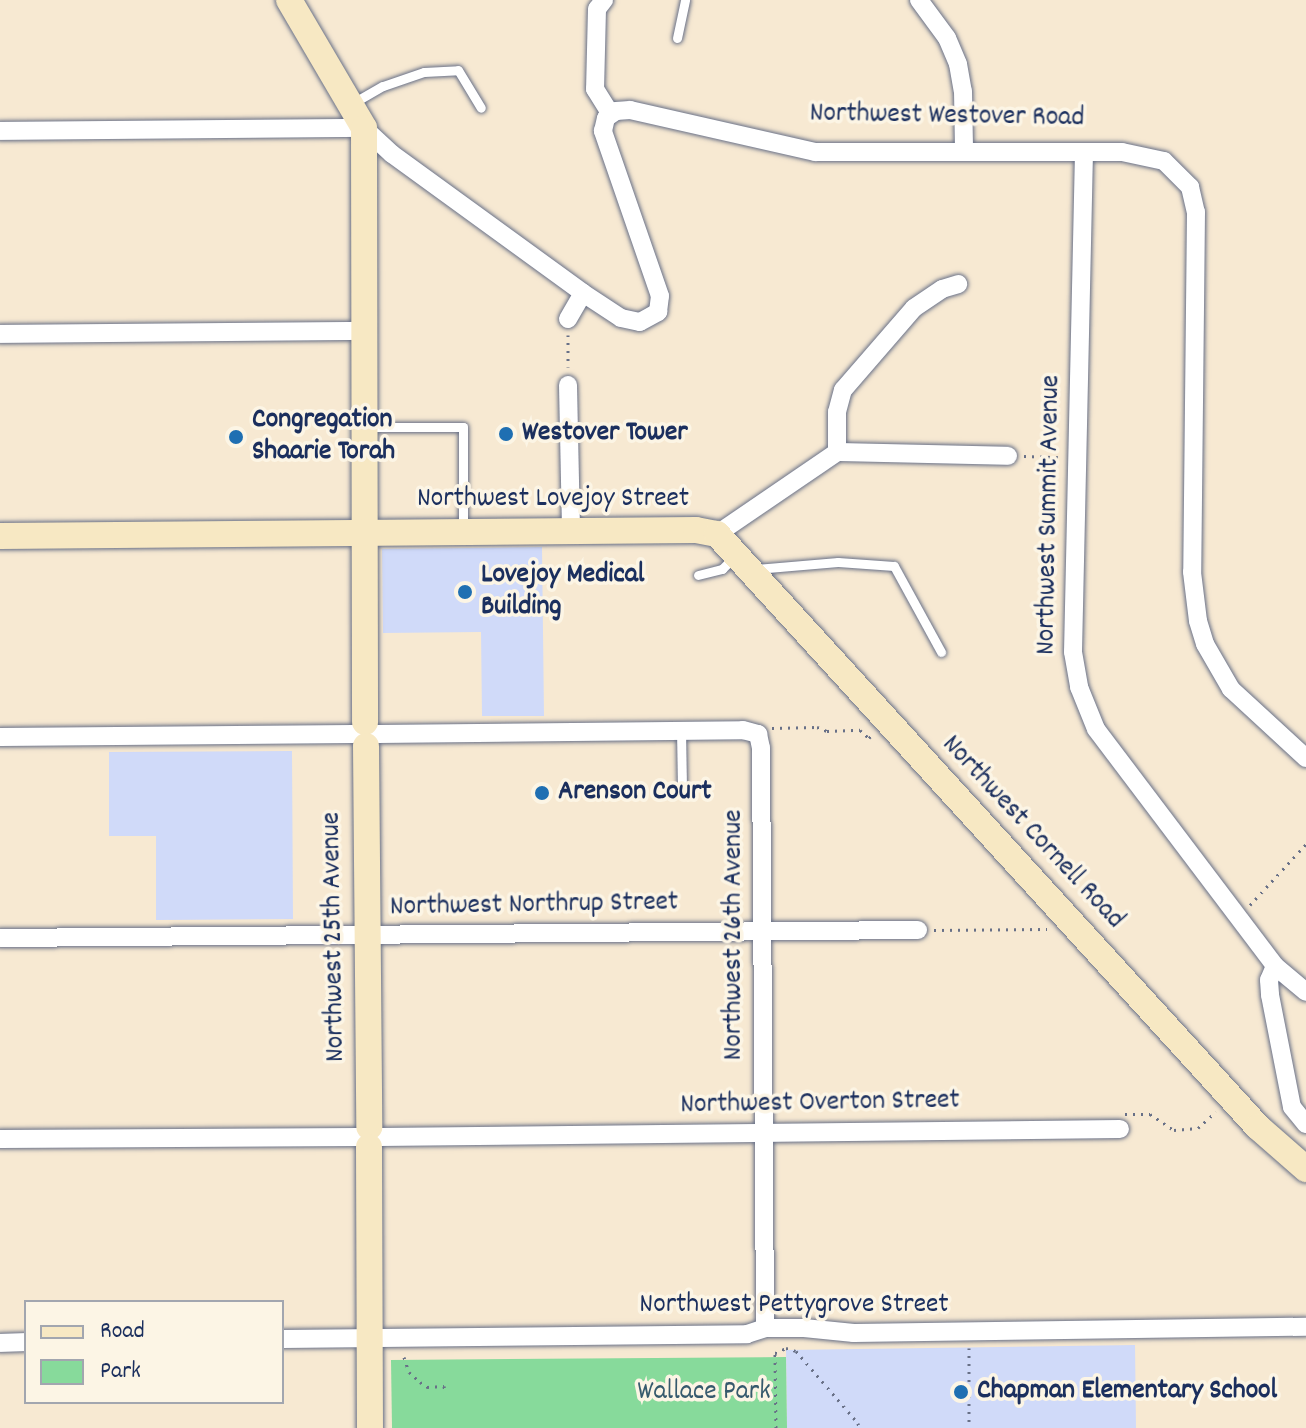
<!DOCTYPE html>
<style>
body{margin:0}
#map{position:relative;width:1306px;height:1428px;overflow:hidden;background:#f7e9d2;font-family:Dekko,sans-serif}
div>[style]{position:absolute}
.built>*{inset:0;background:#d0daf9}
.green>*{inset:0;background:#87da9b}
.path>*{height:3px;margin-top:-1.5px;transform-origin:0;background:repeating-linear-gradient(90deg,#687087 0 2px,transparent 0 8px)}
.roads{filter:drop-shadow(0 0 2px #687087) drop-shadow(0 0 2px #687087)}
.lane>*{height:9px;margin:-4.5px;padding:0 4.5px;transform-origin:4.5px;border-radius:4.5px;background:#fff}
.street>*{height:18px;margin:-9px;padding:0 9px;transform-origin:9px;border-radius:9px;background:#fff}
.secondary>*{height:26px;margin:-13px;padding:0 13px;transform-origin:13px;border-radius:13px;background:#f7e8c3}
.dots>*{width:22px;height:22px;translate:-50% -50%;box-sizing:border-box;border:4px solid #fcf5e5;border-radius:50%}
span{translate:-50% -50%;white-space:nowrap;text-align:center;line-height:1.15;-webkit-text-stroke:7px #fcf5e5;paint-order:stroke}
.street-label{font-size:28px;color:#1b2f5e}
.poi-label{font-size:28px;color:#1b2f5e;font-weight:700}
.left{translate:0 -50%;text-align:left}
.park-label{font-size:28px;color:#365a6d}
.legend{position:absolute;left:24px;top:1300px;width:260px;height:104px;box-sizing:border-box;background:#fcf5e5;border:2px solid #a2a6af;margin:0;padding:10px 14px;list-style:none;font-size:24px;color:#1b2f5e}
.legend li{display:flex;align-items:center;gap:16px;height:40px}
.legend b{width:40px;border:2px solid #a2a6af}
</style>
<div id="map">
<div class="built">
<div style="clip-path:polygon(542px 547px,544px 716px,482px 716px,481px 632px,383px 633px,382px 549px)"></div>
<div style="clip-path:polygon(292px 751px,293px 919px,156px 920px,156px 836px,109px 836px,109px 752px)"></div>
<div style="clip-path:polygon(1135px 1345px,1136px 1428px,787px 1428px,786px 1350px)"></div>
</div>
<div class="green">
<div style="clip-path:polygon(786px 1357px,787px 1428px,392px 1428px,391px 1360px)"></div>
</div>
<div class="path">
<div style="left:568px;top:335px;width:32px;rotate:90deg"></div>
<div style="left:1024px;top:456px;width:36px;rotate:2deg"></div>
<div style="left:772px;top:728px;width:45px;rotate:-1.3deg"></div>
<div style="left:817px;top:727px;width:11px;rotate:22deg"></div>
<div style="left:827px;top:731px;width:33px;rotate:-2deg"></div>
<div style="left:860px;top:730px;width:12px;rotate:42deg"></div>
<div style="left:869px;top:738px;width:3px;rotate:-45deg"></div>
<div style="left:1250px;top:905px;width:83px;rotate:-47.4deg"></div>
<div style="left:934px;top:930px;width:113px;rotate:-0.5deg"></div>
<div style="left:1125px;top:1114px;width:25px"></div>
<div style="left:1150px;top:1114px;width:29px;rotate:34deg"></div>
<div style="left:1174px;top:1130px;width:24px;rotate:-5deg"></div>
<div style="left:1198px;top:1128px;width:24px;rotate:-42deg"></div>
<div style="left:786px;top:1348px;width:10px;rotate:17deg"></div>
<div style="left:796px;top:1351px;width:95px;rotate:49.3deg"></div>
<div style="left:858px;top:1423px;width:5px;rotate:79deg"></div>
<div style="left:969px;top:1348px;width:80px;rotate:90deg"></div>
<div style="left:404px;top:1357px;width:16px;rotate:72deg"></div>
<div style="left:409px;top:1372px;width:15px;rotate:42deg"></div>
<div style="left:420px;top:1382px;width:9px;rotate:36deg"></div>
<div style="left:427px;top:1387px;width:17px;rotate:-3deg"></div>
<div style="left:444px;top:1386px;width:6px;rotate:81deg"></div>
<div style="left:776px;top:1428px;width:75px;rotate:-90.8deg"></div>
<div style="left:775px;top:1353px;width:12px;rotate:-24deg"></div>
</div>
<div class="roads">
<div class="lane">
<div style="left:677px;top:38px;width:39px;rotate:-78deg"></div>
<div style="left:353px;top:103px;width:34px;rotate:-30deg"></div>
<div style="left:383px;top:86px;width:43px;rotate:-18.9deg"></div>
<div style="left:424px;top:72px;width:34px;rotate:-3deg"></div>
<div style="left:458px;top:70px;width:44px;rotate:58.8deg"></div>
<div style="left:368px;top:427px;width:95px"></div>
<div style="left:463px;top:427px;width:102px;rotate:90deg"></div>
<div style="left:756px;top:569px;width:82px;rotate:-4.9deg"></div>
<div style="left:838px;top:562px;width:56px;rotate:4.1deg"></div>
<div style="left:894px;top:566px;width:98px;rotate:61.3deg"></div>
<div style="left:698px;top:575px;width:25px;rotate:-14deg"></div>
<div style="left:722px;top:569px;width:16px;rotate:-45deg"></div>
<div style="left:681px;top:730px;width:56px;rotate:89deg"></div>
</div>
<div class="street">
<div style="left:604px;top:0;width:11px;rotate:128deg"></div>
<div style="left:597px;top:9px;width:80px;rotate:91.4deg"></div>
<div style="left:595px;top:89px;width:28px;rotate:58deg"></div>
<div style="left:919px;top:0;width:47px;rotate:53.6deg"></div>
<div style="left:947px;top:38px;width:28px;rotate:67deg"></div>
<div style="left:958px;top:64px;width:27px;rotate:80deg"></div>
<div style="left:963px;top:91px;width:59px;rotate:89deg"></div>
<div style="left:0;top:131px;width:364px;rotate:-0.5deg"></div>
<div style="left:364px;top:128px;width:38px;rotate:43deg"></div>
<div style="left:392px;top:154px;width:236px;rotate:36deg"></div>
<div style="left:583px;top:293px;width:45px;rotate:33.3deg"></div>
<div style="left:621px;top:318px;width:19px;rotate:12deg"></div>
<div style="left:640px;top:322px;width:21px;rotate:-29deg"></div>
<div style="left:658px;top:312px;width:16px;rotate:-83deg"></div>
<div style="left:660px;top:296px;width:175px;rotate:-109.1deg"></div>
<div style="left:603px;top:131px;width:13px;rotate:-77deg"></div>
<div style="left:606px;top:118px;width:12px;rotate:-35deg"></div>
<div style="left:616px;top:111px;width:14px;rotate:-4deg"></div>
<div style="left:630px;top:110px;width:190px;rotate:12.8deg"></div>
<div style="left:815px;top:152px;width:307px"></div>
<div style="left:1122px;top:152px;width:43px;rotate:12.1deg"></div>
<div style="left:1164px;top:161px;width:37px;rotate:45deg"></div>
<div style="left:1190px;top:187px;width:26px;rotate:77deg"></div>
<div style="left:1196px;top:212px;width:360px;rotate:90.6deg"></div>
<div style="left:1192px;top:572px;width:49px;rotate:83deg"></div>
<div style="left:1198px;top:621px;width:24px;rotate:73deg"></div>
<div style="left:1205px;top:644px;width:52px;rotate:60deg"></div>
<div style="left:1231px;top:689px;width:102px;rotate:42.6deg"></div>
<div style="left:1084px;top:152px;width:500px;rotate:91.26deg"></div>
<div style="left:1073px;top:652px;width:36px;rotate:80deg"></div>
<div style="left:1079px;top:687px;width:45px;rotate:68deg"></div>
<div style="left:1096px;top:729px;width:297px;rotate:52.9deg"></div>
<div style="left:1275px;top:966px;width:40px;rotate:40deg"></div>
<div style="left:568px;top:319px;width:30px;rotate:-60deg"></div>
<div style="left:0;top:334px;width:367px;rotate:-0.5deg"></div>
<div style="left:568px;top:385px;width:148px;rotate:88.8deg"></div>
<div style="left:837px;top:452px;width:40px;rotate:-90deg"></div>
<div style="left:837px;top:412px;width:23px;rotate:-75deg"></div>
<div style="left:843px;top:390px;width:108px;rotate:-49.1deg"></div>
<div style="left:914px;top:308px;width:34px;rotate:-34deg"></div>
<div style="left:942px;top:289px;width:17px;rotate:-17deg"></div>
<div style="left:717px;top:534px;width:145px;rotate:-34.3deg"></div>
<div style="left:837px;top:452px;width:171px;rotate:1.3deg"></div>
<div style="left:377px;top:734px;width:366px;rotate:-0.6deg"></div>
<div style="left:743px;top:730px;width:16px;rotate:15deg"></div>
<div style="left:758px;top:734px;width:14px;rotate:78deg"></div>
<div style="left:761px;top:748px;width:580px;rotate:89.6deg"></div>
<div style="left:0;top:737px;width:353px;rotate:-0.5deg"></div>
<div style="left:0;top:938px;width:918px;rotate:-0.5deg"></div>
<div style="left:1275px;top:966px;width:15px;rotate:113deg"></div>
<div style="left:1269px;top:980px;width:15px;rotate:86deg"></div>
<div style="left:1270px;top:995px;width:114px;rotate:78.9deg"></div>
<div style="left:1292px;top:1107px;width:22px;rotate:51deg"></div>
<div style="left:379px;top:1137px;width:741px;rotate:-0.62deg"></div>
<div style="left:0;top:1139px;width:359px;rotate:-0.3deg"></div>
<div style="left:282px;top:1339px;width:465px;rotate:-0.6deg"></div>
<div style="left:747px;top:1334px;width:19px;rotate:-18deg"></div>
<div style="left:765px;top:1328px;width:39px"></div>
<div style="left:804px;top:1328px;width:50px;rotate:5.7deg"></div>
<div style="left:854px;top:1333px;width:452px;rotate:-0.8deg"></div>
<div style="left:0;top:1343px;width:26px;rotate:-2deg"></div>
</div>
<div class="secondary">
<div style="left:289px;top:0;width:148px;rotate:59.6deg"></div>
<div style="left:364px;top:128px;width:594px;rotate:89.9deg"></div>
<div style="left:0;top:536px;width:696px;rotate:-0.49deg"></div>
<div style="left:696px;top:530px;width:21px;rotate:11deg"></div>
<div style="left:717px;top:534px;width:803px;rotate:47.63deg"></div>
<div style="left:1258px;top:1127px;width:64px;rotate:41.2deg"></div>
<div style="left:366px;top:746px;width:381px;rotate:89.5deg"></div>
<div style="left:369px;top:1147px;width:281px;rotate:89.8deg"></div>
</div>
</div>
<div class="dots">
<div style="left:506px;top:434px;background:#1f6fb2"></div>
<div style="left:236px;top:437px;background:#1f6fb2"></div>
<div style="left:465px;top:592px;background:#1f6fb2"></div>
<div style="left:542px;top:793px;background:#1f6fb2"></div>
<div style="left:961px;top:1392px;background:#1f6fb2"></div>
</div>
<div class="street-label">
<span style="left:947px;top:117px;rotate:1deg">Northwest Westover Road</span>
<span style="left:553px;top:500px">Northwest Lovejoy Street</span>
<span style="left:1050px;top:515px;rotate:-89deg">Northwest Summit Avenue</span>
<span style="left:1032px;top:833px;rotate:47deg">Northwest Cornell Road</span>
<span style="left:534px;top:906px;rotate:-1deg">Northwest Northrup Street</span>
<span style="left:735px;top:935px;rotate:-90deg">Northwest 26th Avenue</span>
<span style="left:335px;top:937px;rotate:-91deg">Northwest 25th Avenue</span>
<span style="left:820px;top:1104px;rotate:-1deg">Northwest Overton Street</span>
<span style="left:794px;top:1306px">Northwest Pettygrove Street</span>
</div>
<div class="poi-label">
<span class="left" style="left:252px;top:437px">Congregation<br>Shaarie Torah</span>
<span class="left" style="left:522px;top:434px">Westover Tower</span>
<span class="left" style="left:481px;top:592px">Lovejoy Medical<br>Building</span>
<span class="left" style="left:558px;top:793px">Arenson Court</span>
<span class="left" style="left:977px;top:1392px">Chapman Elementary School</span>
</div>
<div class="park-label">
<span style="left:704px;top:1393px">Wallace Park</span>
</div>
<ul class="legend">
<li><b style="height:10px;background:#f7e8c3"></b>Road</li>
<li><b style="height:22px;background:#87da9b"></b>Park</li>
</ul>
</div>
